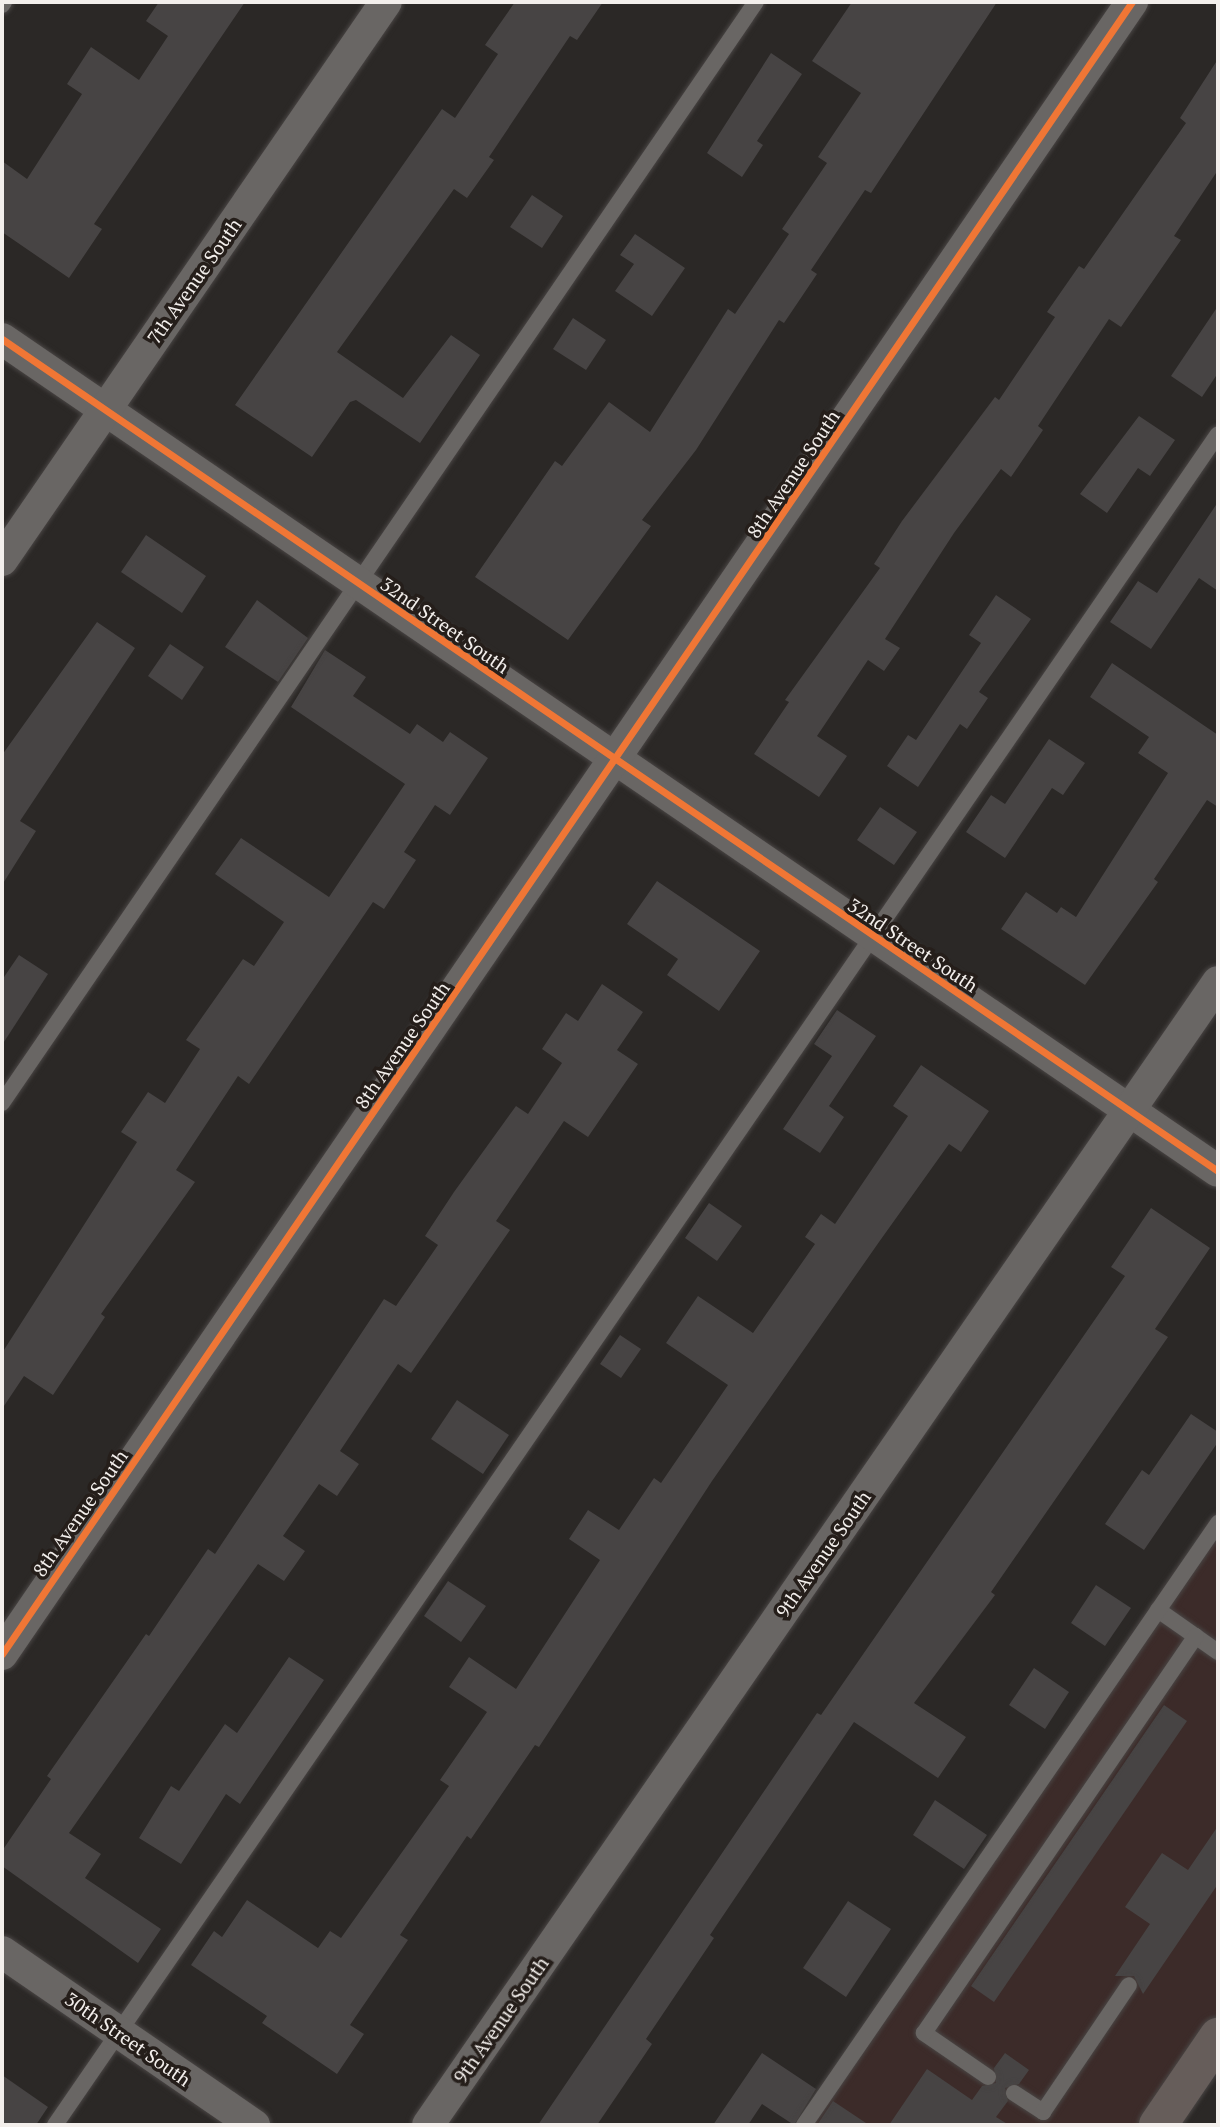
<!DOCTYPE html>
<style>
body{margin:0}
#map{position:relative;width:1220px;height:2127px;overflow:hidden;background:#2b2826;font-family:"PT Serif",serif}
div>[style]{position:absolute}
.commercial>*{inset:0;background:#3c2b29}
.building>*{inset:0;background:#474444}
.roads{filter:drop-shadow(0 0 2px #494544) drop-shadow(0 0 2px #494544)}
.lane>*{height:16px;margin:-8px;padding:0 8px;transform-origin:8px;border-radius:8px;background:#696664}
.street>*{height:32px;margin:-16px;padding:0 16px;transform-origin:16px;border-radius:16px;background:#696664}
.highway>*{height:38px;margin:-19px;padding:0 19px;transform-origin:19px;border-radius:19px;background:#665d5a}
.cycleway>*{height:7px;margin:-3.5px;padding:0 3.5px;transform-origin:3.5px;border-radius:3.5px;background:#f07635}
span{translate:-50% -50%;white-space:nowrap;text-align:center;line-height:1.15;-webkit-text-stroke:7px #251e1a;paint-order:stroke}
.street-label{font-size:19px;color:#f3efec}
.frame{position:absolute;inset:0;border:4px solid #f3efec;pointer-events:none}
</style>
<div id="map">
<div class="commercial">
<div style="clip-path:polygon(1218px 1523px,1218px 2037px,1158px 2125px,804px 2125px)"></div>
</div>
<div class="building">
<div style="clip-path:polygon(159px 2px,245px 2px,94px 224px,102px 229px,69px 278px,2px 232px,2px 161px,27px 179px,82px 94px,67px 84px,91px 47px,139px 80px,168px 36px,146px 21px)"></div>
<div style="clip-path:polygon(515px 2px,603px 2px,577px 40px,570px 36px,489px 157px,494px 160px,467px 198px,454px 189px,337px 352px,403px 398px,451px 335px,480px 355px,420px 443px,356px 400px,350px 402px,312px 457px,235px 405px,442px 109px,455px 118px,498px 54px,485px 45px)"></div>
<div style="clip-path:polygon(852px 2px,997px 2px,871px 193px,865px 190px,811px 270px,817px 274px,784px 323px,779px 320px,696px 450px,642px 520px,651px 526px,568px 640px,475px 577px,555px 461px,562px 466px,609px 402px,650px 432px,728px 309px,735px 314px,789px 234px,782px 229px,827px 163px,818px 157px,861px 93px,812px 61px)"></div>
<div style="clip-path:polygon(771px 53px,802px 74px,757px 141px,763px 145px,742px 177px,707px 153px)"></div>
<div style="clip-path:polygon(1218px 59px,1218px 170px,1174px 236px,1181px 240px,1121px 327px,1109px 319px,1038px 426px,1043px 430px,1011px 477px,1001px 469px,954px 533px,885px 639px,900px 648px,884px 671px,868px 660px,817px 736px,847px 756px,819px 797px,754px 754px,789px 702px,785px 700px,880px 568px,874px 564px,902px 521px,995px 397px,999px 400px,1055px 317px,1047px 312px,1079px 266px,1084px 269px,1186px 123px,1180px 118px)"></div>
<div style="clip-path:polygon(532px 195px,563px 216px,542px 248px,510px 227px)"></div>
<div style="clip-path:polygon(635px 234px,685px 268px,652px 316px,615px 291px,634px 264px,620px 255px)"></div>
<div style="clip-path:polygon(1218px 306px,1218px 373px,1202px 397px,1171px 376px)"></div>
<div style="clip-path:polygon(573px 318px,606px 340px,586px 370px,553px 349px)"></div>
<div style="clip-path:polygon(1139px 416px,1175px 440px,1150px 476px,1138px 468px,1107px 513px,1080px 494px)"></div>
<div style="clip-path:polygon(1218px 502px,1218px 591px,1199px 578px,1151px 649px,1110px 622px,1138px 581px,1157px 593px)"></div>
<div style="clip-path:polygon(146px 535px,206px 576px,182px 613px,121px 572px)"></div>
<div style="clip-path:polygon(996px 595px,1031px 619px,979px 692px,988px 698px,967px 729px,960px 724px,918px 787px,887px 766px,908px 735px,916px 740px,981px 643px,969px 635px)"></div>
<div style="clip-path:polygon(257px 600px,308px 638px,278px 682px,225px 647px)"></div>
<div style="clip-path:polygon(97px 622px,135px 648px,20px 821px,36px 831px,2px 885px,2px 755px)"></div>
<div style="clip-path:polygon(170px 644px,204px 667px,182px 700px,148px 676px)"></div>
<div style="clip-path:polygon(325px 650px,366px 677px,353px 696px,410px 734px,417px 724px,443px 742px,450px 732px,488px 758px,450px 815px,435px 805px,404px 852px,416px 860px,384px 909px,373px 902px,249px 1084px,238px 1076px,176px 1170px,195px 1182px,101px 1314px,105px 1317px,53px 1395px,24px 1376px,2px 1409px,2px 1353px,137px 1142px,121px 1132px,148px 1092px,165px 1103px,200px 1049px,186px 1040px,243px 959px,254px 966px,284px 922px,215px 874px,241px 838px,329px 897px,405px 784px,291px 707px)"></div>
<div style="clip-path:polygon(1112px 663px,1218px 735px,1218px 807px,1207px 800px,1154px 879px,1158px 882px,1085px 985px,1001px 929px,1026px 892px,1057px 913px,1061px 907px,1076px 917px,1168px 773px,1138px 753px,1149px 737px,1090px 697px)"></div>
<div style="clip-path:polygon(1049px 739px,1085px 763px,1063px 795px,1052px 788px,1005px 858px,966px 832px,991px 795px,1005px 804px)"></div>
<div style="clip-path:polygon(880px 807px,917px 832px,894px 865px,857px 840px)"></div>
<div style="clip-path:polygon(657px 881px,760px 951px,719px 1011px,667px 975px,678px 959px,627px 924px)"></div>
<div style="clip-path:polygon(19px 955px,48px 974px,2px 1045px,2px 980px)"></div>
<div style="clip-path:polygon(602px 984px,643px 1012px,617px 1050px,638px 1064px,588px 1137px,564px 1121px,496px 1221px,510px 1230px,411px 1373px,398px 1364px,340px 1451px,359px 1464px,337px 1496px,319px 1484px,283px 1536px,305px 1551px,284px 1581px,258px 1564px,69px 1833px,101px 1854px,85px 1878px,161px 1929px,138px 1963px,2px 1866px,2px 1851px,51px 1779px,47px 1776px,146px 1634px,149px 1636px,208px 1549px,215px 1554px,384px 1299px,396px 1306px,438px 1245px,425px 1236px,454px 1192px,516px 1106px,528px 1114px,562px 1063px,542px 1049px,566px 1013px,578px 1021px)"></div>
<div style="clip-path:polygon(837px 1010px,876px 1036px,829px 1106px,844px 1117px,820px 1153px,783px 1129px,832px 1056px,814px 1044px)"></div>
<div style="clip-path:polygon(921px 1065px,989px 1111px,961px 1152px,949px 1144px,879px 1242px,712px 1481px,539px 1747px,535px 1745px,471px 1839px,467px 1836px,400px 1935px,408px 1940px,350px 2025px,364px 2034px,337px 2074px,262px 2023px,267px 2016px,191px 1965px,214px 1931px,222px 1937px,247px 1900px,318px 1948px,330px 1931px,341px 1938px,449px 1786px,440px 1780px,487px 1712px,449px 1687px,469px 1657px,516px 1689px,600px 1560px,569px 1539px,588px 1510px,619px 1530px,654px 1478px,661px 1483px,728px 1385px,666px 1343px,698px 1296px,753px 1333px,815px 1244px,805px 1237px,821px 1214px,835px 1224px,908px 1116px,893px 1106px)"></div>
<div style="clip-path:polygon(709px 1203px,742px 1226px,717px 1261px,685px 1238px)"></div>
<div style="clip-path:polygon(1151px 1208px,1210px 1248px,1155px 1329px,1168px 1337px,991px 1592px,995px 1595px,914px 1703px,966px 1737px,938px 1778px,854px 1722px,710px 1935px,714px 1938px,646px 2039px,652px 2044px,597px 2125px,538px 2125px,817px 1713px,821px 1715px,1125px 1276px,1111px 1267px)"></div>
<div style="clip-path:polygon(620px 1335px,641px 1349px,621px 1378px,600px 1364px)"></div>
<div style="clip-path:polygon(457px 1400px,509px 1435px,483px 1474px,431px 1439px)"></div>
<div style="clip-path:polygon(1191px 1414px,1218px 1432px,1218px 1442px,1144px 1550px,1105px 1524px,1142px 1470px,1149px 1475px)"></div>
<div style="clip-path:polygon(448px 1581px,486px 1606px,461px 1642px,424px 1616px)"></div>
<div style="clip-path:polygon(1096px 1585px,1131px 1608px,1105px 1646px,1071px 1623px)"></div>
<div style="clip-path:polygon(289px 1657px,324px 1680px,240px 1804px,226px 1794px,181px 1864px,139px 1838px,171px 1786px,179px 1791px,225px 1724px,237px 1733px)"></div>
<div style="clip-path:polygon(1034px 1668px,1069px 1692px,1045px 1729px,1009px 1705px)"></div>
<div style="clip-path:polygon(1164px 1705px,1187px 1721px,994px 2002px,971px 1986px)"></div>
<div style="clip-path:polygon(935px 1800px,987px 1835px,964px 1869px,913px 1835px)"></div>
<div style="clip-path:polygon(1218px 1826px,1218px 1884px,1143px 1994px,1134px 1976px,1115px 1976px,1150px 1924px,1125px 1907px,1162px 1853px,1188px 1870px)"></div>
<div style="clip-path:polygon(848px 1901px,891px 1929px,846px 1997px,803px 1968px)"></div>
<div style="clip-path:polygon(762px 2053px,816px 2089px,794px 2125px,762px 2104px,748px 2125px,713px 2125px)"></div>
<div style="clip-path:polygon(1005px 2053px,1029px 2070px,1019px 2084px,1005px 2088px,1008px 2101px,996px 2117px,1009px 2125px,889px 2125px,927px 2069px,972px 2100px,982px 2086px,996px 2083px,994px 2068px)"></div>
<div style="clip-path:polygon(2px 2075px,48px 2107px,36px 2125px,2px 2125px)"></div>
<div style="clip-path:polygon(833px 2101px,869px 2125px,817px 2125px)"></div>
</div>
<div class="roads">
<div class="lane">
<div style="left:2px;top:5px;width:4px;rotate:-56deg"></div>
<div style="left:2px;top:1103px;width:1334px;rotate:-55.6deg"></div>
<div style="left:1158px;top:1610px;width:73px;rotate:35deg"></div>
<div style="left:988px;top:2077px;width:78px;rotate:-145.5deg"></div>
<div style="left:924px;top:2033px;width:481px;rotate:-55.6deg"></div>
<div style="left:1014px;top:2093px;width:35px;rotate:33deg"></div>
<div style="left:1043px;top:2112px;width:153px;rotate:-55.9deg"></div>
<div style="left:55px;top:2125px;width:2052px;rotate:-55.48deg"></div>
<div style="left:804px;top:2125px;width:731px;rotate:-55.48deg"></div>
</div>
<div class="street">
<div style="left:2px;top:339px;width:1473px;rotate:34.38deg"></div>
<div style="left:2px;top:560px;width:677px;rotate:-55.47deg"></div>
<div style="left:2px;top:1654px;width:2002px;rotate:-55.63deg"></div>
<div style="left:2px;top:1952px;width:306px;rotate:34.5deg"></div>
<div style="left:428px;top:2125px;width:1389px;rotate:-55.35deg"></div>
</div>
<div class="highway">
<div style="left:1158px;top:2125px;width:107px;rotate:-55.7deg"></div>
</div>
</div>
<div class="cycleway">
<div style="left:2px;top:339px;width:1473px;rotate:34.38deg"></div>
<div style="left:2px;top:1654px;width:2002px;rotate:-55.63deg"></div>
</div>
<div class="street-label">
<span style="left:194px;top:281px;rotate:-55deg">7th Avenue South</span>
<span style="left:793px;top:474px;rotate:-56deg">8th Avenue South</span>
<span style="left:445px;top:625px;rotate:35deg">32nd Street South</span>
<span style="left:913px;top:945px;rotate:34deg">32nd Street South</span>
<span style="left:402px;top:1045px;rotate:-55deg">8th Avenue South</span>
<span style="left:80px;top:1513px;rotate:-55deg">8th Avenue South</span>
<span style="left:823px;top:1554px;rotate:-55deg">9th Avenue South</span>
<span style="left:501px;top:2020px;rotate:-55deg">9th Avenue South</span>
<span style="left:128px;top:2039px;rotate:35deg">30th Street South</span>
</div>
<div class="frame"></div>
</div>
